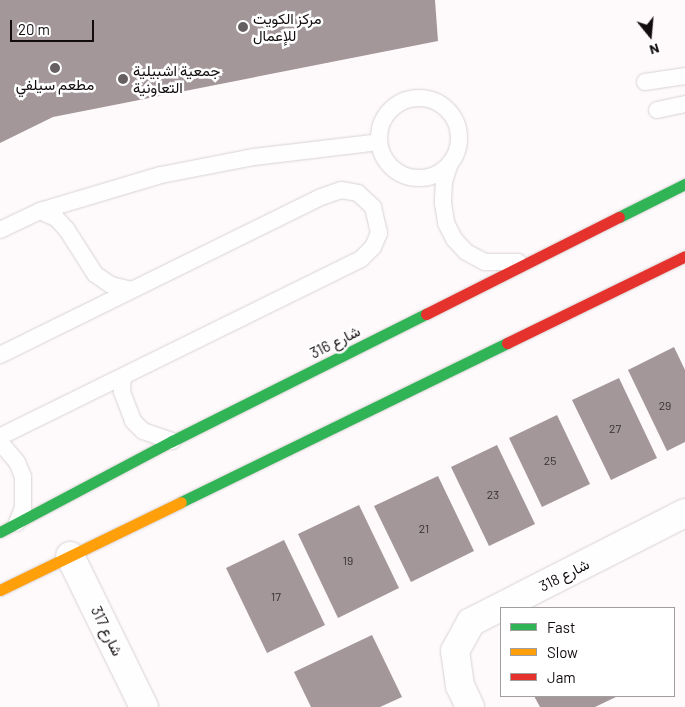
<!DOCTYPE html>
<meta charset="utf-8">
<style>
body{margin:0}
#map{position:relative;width:685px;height:707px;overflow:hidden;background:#fef9fa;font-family:Barlow,Vazirmatn,sans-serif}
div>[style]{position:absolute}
.building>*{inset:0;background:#a3979a}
.roads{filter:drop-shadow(0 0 1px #d8d3d4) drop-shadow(0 0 1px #d8d3d4)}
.lane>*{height:16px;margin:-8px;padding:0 8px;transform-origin:8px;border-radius:8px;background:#fffefe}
.lane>.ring{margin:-8px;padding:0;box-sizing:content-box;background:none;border:16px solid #fffefe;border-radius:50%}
.street>*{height:28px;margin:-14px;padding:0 14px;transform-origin:14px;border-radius:14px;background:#fffefe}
.fast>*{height:11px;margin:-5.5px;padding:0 5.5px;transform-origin:5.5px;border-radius:5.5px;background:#30b455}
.slow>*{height:11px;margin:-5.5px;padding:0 5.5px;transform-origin:5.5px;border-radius:5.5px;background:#ff9f0a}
.jam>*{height:11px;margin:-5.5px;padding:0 5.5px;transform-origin:5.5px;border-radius:5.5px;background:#e5322d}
.dots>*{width:14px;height:14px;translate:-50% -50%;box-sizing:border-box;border:2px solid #fff;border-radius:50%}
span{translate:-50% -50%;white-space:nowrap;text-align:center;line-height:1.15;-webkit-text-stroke:5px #fff;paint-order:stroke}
.number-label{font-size:12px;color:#362f31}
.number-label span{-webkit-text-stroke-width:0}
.poi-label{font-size:15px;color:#120c0e}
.left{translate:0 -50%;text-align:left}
.street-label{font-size:15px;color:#120c0e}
.legend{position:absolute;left:500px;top:607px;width:175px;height:90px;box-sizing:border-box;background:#fff;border:1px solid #a09e9f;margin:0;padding:6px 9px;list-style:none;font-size:15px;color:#120c0e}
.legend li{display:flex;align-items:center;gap:10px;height:25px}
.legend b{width:25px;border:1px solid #a09e9f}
.north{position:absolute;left:625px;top:10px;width:50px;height:50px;-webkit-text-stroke:4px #fff;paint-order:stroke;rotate:163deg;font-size:14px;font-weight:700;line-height:20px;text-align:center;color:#120c0e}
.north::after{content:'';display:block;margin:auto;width:18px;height:22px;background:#120c0e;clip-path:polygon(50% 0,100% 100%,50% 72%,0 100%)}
.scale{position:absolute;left:10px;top:20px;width:84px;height:22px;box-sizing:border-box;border:2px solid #120c0e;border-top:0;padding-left:6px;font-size:15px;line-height:18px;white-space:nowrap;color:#120c0e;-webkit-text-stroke:4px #fff;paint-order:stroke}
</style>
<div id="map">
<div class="building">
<div style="clip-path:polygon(0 0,435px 0,438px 41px,53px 117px,0 143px)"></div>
<div style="clip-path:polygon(674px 347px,685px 370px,685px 442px,667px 451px,628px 370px)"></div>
<div style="clip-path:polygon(619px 378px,657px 458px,611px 480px,572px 400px)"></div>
<div style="clip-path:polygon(557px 415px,590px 484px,542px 507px,509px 438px)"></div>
<div style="clip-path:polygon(497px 445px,535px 524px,489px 546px,451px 467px)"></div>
<div style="clip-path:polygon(438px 476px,474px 551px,411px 582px,374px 506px)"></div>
<div style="clip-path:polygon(359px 505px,399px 588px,338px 618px,298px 534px)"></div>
<div style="clip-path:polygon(284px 540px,325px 625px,267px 653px,226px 568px)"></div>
<div style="clip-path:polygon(372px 635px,402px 697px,380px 707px,311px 707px,294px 672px)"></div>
<div style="clip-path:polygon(534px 696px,618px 696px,595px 707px,540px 707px)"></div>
</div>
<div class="roads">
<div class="lane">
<div style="left:645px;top:82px;width:40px;rotate:-8.5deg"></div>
<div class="ring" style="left:379px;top:98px;width:64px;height:64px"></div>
<div style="left:657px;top:110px;width:29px;rotate:-12deg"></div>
<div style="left:450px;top:163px;width:19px;rotate:108deg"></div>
<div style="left:444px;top:181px;width:22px;rotate:93deg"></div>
<div style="left:443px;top:203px;width:20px;rotate:81deg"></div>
<div style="left:446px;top:223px;width:18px;rotate:63deg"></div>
<div style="left:454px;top:239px;width:18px;rotate:47deg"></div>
<div style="left:466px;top:252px;width:21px;rotate:28deg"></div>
<div style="left:485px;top:262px;width:33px"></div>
<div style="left:40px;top:211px;width:17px;rotate:24deg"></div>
<div style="left:56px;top:218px;width:16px;rotate:47deg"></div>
<div style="left:67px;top:230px;width:52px;rotate:57.5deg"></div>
<div style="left:95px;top:274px;width:19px;rotate:35deg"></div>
<div style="left:111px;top:285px;width:21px;rotate:14deg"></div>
<div style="left:0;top:230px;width:44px;rotate:-25.4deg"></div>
<div style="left:40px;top:211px;width:126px;rotate:-16.6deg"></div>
<div style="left:161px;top:175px;width:95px;rotate:-11deg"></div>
<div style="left:254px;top:157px;width:126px;rotate:-6.8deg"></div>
<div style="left:0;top:355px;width:358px;rotate:-26.2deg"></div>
<div style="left:321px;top:197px;width:21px;rotate:-19deg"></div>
<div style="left:341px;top:190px;width:17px;rotate:10deg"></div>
<div style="left:358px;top:193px;width:21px;rotate:43deg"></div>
<div style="left:373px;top:207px;width:27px;rotate:77deg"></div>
<div style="left:379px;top:233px;width:15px;rotate:113deg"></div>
<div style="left:373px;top:247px;width:17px;rotate:135deg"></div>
<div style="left:361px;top:259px;width:402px;rotate:153.8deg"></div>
<div style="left:123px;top:377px;width:15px;rotate:94deg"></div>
<div style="left:122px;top:392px;width:31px;rotate:69deg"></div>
<div style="left:133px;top:421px;width:14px;rotate:45deg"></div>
<div style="left:143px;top:431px;width:31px;rotate:19deg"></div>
<div style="left:0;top:442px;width:26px;rotate:50deg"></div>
<div style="left:17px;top:462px;width:16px;rotate:68deg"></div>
<div style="left:23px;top:477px;width:31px;rotate:90deg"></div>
<div style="left:23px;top:508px;width:16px;rotate:112deg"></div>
</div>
<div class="street">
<div style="left:70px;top:556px;width:168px;rotate:63.9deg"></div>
<div style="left:470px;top:707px;width:23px;rotate:-115deg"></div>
<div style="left:460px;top:686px;width:35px;rotate:-98deg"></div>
<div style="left:455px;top:651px;width:33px;rotate:-61deg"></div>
<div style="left:471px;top:622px;width:240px;rotate:-27deg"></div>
</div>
<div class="fast">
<div style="left:619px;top:217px;width:74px;rotate:-26.6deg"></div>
<div style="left:181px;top:502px;width:363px;rotate:-26deg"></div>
<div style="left:0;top:532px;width:195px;rotate:-27.9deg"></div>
<div style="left:172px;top:441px;width:284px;rotate:-26.6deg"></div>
</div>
<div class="slow">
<div style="left:0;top:590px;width:201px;rotate:-25.9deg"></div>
</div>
<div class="jam">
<div style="left:426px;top:314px;width:216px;rotate:-26.7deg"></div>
<div style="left:507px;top:343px;width:198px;rotate:-26deg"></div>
</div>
</div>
<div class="dots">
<div style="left:243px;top:27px;background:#655f61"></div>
<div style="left:55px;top:68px;background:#655f61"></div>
<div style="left:123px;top:79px;background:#655f61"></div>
</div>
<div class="number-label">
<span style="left:665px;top:406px">29</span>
<span style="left:615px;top:429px">27</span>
<span style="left:550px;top:461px">25</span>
<span style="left:493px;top:495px">23</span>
<span style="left:424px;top:529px">21</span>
<span style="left:348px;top:561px">19</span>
<span style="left:276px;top:597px">17</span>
</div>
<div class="poi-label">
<span class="left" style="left:253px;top:27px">مركز الكويت<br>للإعمال</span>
<span class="left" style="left:133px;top:79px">جمعية اشبيلية<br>التعاونية</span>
<span style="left:55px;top:85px">مطعم سيلفي</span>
</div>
<div class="street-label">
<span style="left:335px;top:342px;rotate:-27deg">شارع 316</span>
<span style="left:564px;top:575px;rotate:-27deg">شارع 318</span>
<span style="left:107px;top:631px;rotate:64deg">شارع 317</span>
</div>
<ul class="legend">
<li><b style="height:6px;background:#30b455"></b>Fast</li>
<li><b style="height:6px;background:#ff9f0a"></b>Slow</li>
<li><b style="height:6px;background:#e5322d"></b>Jam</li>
</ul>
<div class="north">N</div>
<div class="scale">20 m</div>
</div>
